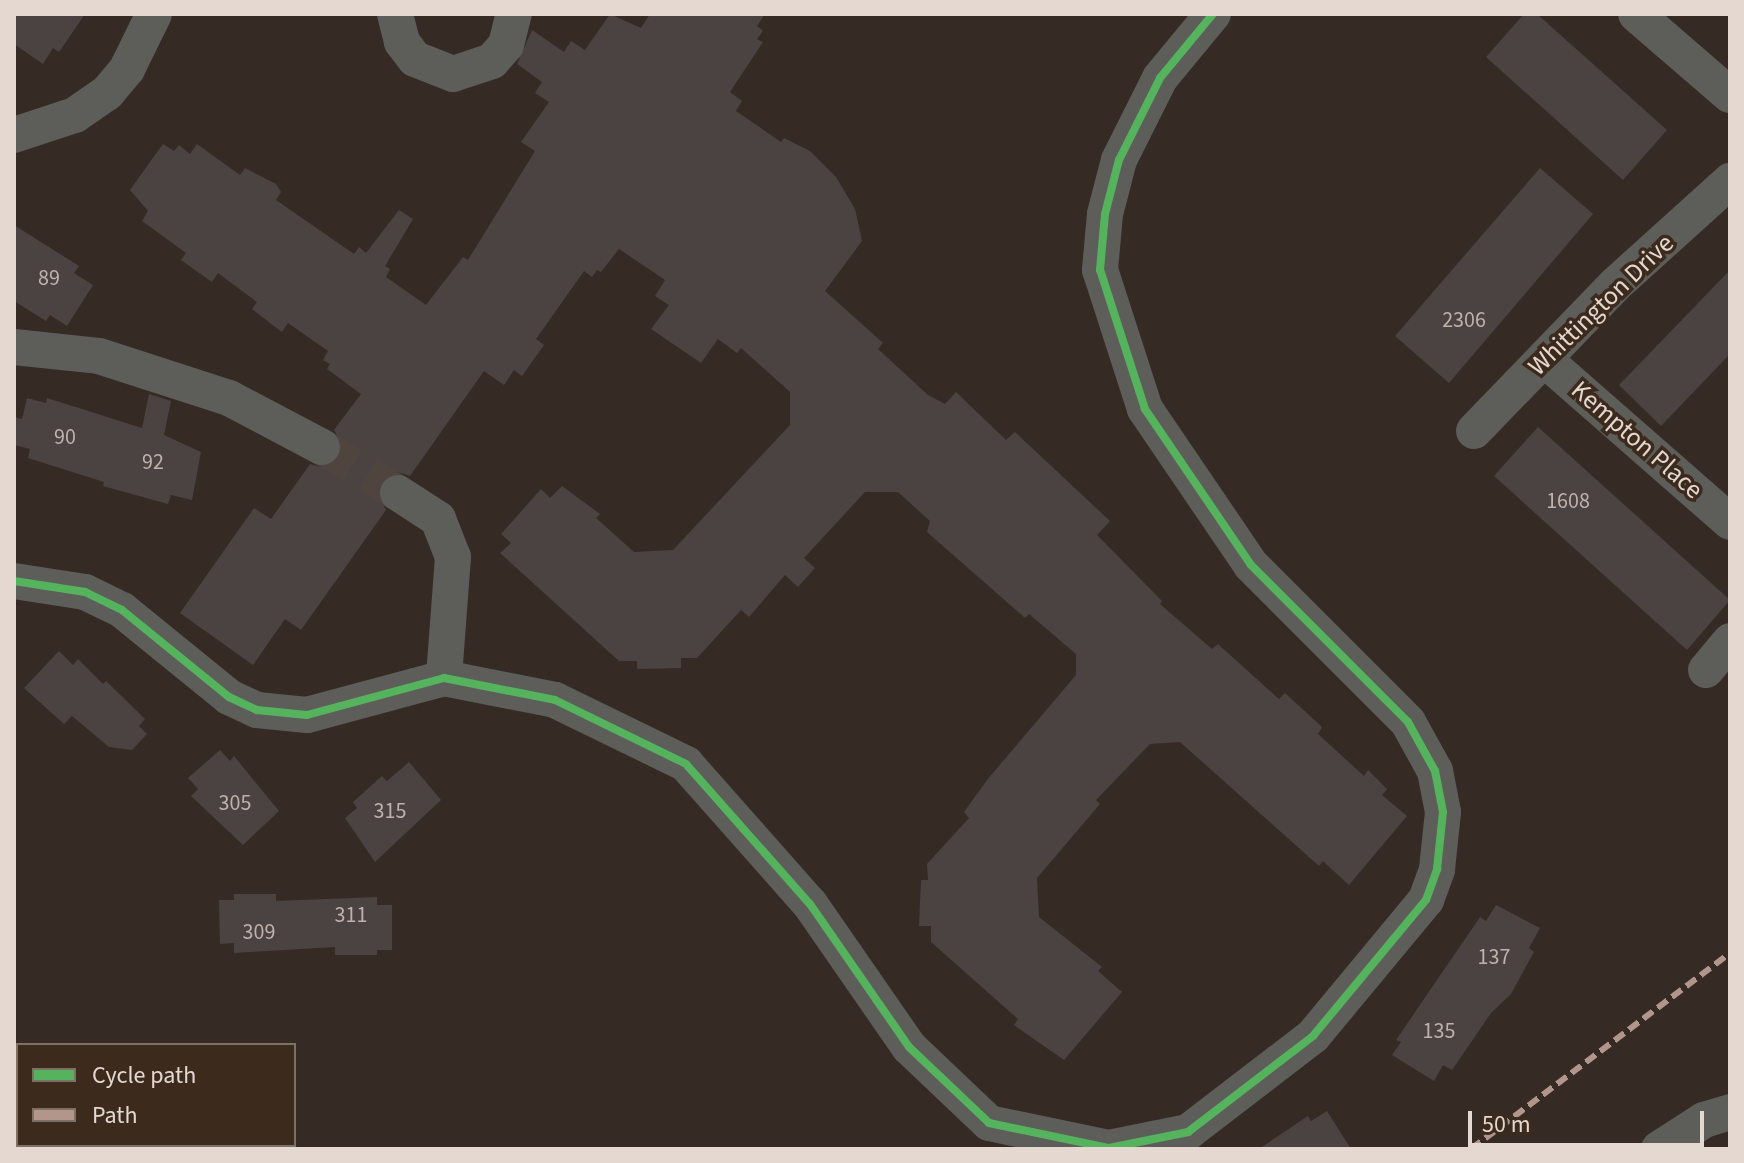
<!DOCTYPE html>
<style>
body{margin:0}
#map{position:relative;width:1744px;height:1163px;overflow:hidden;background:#352b24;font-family:"Source Sans 3",sans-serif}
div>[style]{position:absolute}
.building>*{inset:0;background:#4b4342}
.street-tunnel>*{height:36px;margin-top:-18px;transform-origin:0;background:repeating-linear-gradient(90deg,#4f453e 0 36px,transparent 0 54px)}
.street>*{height:36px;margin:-18px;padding:0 18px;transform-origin:18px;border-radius:18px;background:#5d5e5a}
.quiet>*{height:6px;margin-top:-3px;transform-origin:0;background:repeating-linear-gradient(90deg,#b2968c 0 12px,transparent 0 18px)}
.cycleway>*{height:8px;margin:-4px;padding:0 4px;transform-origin:4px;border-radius:4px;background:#56b35d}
span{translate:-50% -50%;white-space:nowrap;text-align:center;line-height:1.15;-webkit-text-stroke:7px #3c2a1d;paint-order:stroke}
.number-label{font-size:22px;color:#beb3ac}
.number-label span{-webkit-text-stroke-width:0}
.street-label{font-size:26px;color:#e4d8d0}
.frame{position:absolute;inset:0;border:16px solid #e4d8d0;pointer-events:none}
.legend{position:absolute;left:16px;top:1043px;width:280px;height:104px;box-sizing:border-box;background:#3c2a1d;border:2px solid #7f7065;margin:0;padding:10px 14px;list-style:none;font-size:24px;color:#e4d8d0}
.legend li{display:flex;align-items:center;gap:16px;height:40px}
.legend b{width:40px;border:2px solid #7f7065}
.scale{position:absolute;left:1468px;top:1111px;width:236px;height:36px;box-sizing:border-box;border:4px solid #e4d8d0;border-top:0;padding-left:10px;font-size:24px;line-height:28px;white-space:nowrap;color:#e4d8d0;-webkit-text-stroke:6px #3c2a1d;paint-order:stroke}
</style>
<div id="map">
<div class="building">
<div style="clip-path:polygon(14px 14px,85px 14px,59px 52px,53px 48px,43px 64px,14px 44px)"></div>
<div style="clip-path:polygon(610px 14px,641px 28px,650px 14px,765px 14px,757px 26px,763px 31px,757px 39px,763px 42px,730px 92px,742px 101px,736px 111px,781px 142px,784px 138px,810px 151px,836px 177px,855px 209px,862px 241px,825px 291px,883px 343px,878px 349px,928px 395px,945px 404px,956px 392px,1006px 440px,1015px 432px,1110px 521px,1097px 535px,1162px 601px,1160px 604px,1212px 649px,1218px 644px,1279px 699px,1285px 693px,1322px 727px,1318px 734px,1364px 776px,1368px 770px,1387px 789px,1382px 795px,1407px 816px,1349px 885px,1323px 861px,1319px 866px,1180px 742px,1150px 744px,1096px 800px,1100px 804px,1037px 878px,1039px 917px,1102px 967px,1098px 971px,1122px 992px,1064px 1060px,1014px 1025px,1018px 1019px,931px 942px,931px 926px,919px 926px,921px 880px,928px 880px,927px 864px,969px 818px,964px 812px,987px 780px,1076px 675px,1076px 654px,1029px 614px,1025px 618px,927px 532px,930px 521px,898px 492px,865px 492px,804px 558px,815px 568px,798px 587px,785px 575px,749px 617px,741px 610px,697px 658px,681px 658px,681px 668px,637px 669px,637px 661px,619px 661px,500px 553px,511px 543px,501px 534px,541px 489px,550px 498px,562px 486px,600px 514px,596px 518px,634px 552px,673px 550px,790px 425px,790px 392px,741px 348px,737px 353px,718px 339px,701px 363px,651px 329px,669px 305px,655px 296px,665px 280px,619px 249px,601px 272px,597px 270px,592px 277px,584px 271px,536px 339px,544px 345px,522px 376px,514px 370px,504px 385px,484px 371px,410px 476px,398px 472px,381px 481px,377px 493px,386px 510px,301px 630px,285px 619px,253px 665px,180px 613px,254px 508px,271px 519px,310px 464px,324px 468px,340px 457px,343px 445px,334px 430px,361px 394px,327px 369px,330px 364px,323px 360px,328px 351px,288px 323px,282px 332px,275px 327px,252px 309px,257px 302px,218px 273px,212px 282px,181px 260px,186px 253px,142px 221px,148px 211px,130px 190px,163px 144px,174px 151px,179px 145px,190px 154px,197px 144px,240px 175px,245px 168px,276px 184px,281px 192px,276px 200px,354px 254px,359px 247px,366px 253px,399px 210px,413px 219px,385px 266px,390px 269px,386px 277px,426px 305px,463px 257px,468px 260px,535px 151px,521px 142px,549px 102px,535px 93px,542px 82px,517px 64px,532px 30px,564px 52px,571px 41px,585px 50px)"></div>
<div style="clip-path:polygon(1524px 14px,1537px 14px,1667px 130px,1623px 180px,1486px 57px)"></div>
<div style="clip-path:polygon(1540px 168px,1593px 214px,1449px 383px,1395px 336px)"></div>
<div style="clip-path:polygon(14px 225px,79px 266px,74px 273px,93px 285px,67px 326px,50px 315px,46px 321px,14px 301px)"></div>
<div style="clip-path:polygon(1730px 270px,1730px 354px,1661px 426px,1619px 385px)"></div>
<div style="clip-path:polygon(149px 394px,171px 401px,164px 435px,201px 452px,192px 500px,171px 495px,168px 504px,103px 486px,104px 482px,28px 458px,30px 449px,14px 445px,14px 417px,22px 419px,27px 398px,46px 403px,47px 398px,142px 428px)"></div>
<div style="clip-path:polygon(1538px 427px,1730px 600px,1687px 650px,1494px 476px)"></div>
<div style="clip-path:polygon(59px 651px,73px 665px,78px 659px,103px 684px,106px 681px,145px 719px,139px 726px,147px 734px,132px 750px,109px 747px,72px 716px,64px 724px,24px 688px)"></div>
<div style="clip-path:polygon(220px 750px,230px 761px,234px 756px,279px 811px,243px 845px,191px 796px,198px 789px,188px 778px)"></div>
<div style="clip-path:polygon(409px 762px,441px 800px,375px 862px,345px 818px,357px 808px,353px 802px,382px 776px,387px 781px)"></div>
<div style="clip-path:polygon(234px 894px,276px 894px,276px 901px,377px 897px,377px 905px,392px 905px,392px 950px,377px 950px,377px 955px,335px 955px,335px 947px,234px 953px,234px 943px,220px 944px,219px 900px,234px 900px)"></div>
<div style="clip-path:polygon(1496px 905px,1540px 928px,1529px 948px,1534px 952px,1511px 994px,1491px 1013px,1452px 1070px,1443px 1065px,1434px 1081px,1392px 1055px,1401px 1042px,1396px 1040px,1480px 917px,1486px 921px)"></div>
<div style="clip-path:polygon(1327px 1111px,1351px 1149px,1259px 1149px,1308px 1116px,1311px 1121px)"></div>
</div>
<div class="street-tunnel">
<div style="left:322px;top:447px;width:89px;rotate:31.2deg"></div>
</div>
<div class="street">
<div style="left:395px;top:14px;width:29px;rotate:76deg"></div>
<div style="left:402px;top:42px;width:21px;rotate:53deg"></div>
<div style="left:415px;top:59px;width:41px;rotate:21.5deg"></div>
<div style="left:453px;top:74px;width:41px;rotate:-18.4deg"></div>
<div style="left:492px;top:61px;width:21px;rotate:-49deg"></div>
<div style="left:506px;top:45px;width:32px;rotate:-76deg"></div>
<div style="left:1636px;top:14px;width:124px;rotate:40.8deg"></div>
<div style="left:14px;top:135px;width:64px;rotate:-18.2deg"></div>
<div style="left:75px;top:115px;width:39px;rotate:-35deg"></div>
<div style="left:107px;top:93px;width:31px;rotate:-50deg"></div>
<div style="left:127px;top:69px;width:61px;rotate:-63.9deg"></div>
<div style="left:14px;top:347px;width:85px;rotate:6deg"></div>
<div style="left:99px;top:356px;width:137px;rotate:17.9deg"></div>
<div style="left:229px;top:398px;width:105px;rotate:27.8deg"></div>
<div style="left:1544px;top:359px;width:247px;rotate:41.2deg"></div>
<div style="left:1474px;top:431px;width:204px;rotate:-46deg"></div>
<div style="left:1616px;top:284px;width:154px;rotate:-42.1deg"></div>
<div style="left:398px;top:493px;width:48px;rotate:33deg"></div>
<div style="left:438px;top:519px;width:41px;rotate:68.5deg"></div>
<div style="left:453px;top:557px;width:121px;rotate:94.3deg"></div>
<div style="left:14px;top:581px;width:72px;rotate:8.8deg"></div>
<div style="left:85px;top:592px;width:41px;rotate:25.9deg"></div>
<div style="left:122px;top:610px;width:138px;rotate:39.1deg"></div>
<div style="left:229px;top:697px;width:31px;rotate:25deg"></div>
<div style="left:257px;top:710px;width:50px;rotate:5.7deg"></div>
<div style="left:307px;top:715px;width:142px;rotate:-15.1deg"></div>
<div style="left:444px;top:678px;width:113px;rotate:11.2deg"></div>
<div style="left:555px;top:700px;width:146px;rotate:26deg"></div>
<div style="left:686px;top:764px;width:187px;rotate:48.5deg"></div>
<div style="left:810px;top:904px;width:174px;rotate:55.3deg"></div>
<div style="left:909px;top:1047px;width:110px;rotate:43.5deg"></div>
<div style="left:989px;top:1123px;width:123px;rotate:11.8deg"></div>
<div style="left:1109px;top:1148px;width:81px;rotate:-11.4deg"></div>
<div style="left:1188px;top:1132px;width:158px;rotate:-37.5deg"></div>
<div style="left:1313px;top:1036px;width:177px;rotate:-50.3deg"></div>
<div style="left:1426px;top:900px;width:33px;rotate:-70deg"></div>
<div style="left:1437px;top:869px;width:57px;rotate:-84deg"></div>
<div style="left:1443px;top:812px;width:42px;rotate:-101deg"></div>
<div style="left:1435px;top:771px;width:56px;rotate:-118.9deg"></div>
<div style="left:1408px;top:722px;width:222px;rotate:-135deg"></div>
<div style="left:1251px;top:565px;width:189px;rotate:-124.2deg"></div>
<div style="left:1145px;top:409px;width:146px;rotate:-107.9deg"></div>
<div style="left:1100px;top:270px;width:56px;rotate:-84.9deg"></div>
<div style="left:1105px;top:214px;width:56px;rotate:-75.5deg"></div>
<div style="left:1119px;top:160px;width:92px;rotate:-63.4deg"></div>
<div style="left:1160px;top:78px;width:83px;rotate:-50.4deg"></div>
<div style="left:1706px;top:670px;width:38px;rotate:-50deg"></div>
<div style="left:1659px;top:1149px;width:54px;rotate:-32.8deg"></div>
<div style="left:1704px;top:1120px;width:27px;rotate:-17deg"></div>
</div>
<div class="quiet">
<div style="left:1471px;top:1149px;width:325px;rotate:-37.1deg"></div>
</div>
<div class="cycleway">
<div style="left:14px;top:581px;width:72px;rotate:8.8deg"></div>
<div style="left:85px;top:592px;width:41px;rotate:25.9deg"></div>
<div style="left:122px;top:610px;width:138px;rotate:39.1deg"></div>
<div style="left:229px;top:697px;width:31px;rotate:25deg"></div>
<div style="left:257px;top:710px;width:50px;rotate:5.7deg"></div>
<div style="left:307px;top:715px;width:142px;rotate:-15.1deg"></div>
<div style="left:444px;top:678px;width:113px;rotate:11.2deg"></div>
<div style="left:555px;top:700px;width:146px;rotate:26deg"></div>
<div style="left:686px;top:764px;width:187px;rotate:48.5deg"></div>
<div style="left:810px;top:904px;width:174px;rotate:55.3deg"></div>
<div style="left:909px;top:1047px;width:110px;rotate:43.5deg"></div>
<div style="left:989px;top:1123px;width:123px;rotate:11.8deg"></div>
<div style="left:1109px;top:1148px;width:81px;rotate:-11.4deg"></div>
<div style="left:1188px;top:1132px;width:158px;rotate:-37.5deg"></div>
<div style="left:1313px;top:1036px;width:177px;rotate:-50.3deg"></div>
<div style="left:1426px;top:900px;width:33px;rotate:-70deg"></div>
<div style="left:1437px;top:869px;width:57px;rotate:-84deg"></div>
<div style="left:1443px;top:812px;width:42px;rotate:-101deg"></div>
<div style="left:1435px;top:771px;width:56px;rotate:-118.9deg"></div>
<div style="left:1408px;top:722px;width:222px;rotate:-135deg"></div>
<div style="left:1251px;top:565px;width:189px;rotate:-124.2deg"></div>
<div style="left:1145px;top:409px;width:146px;rotate:-107.9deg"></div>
<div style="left:1100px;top:270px;width:56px;rotate:-84.9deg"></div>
<div style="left:1105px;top:214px;width:56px;rotate:-75.5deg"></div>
<div style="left:1119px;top:160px;width:92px;rotate:-63.4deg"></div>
<div style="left:1160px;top:78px;width:83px;rotate:-50.4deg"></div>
</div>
<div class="number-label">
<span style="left:49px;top:279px">89</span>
<span style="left:1464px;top:321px">2306</span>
<span style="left:65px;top:438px">90</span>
<span style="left:153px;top:463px">92</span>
<span style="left:1568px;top:502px">1608</span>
<span style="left:235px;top:804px">305</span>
<span style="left:390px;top:812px">315</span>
<span style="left:351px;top:916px">311</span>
<span style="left:259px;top:933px">309</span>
<span style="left:1494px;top:958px">137</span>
<span style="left:1439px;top:1032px">135</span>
</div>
<div class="street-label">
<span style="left:1601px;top:305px;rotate:-44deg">Whittington Drive</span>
<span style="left:1637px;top:440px;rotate:41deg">Kempton Place</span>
</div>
<div class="frame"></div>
<ul class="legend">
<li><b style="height:10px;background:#56b35d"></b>Cycle path</li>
<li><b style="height:10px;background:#b2968c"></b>Path</li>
</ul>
<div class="scale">50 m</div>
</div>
